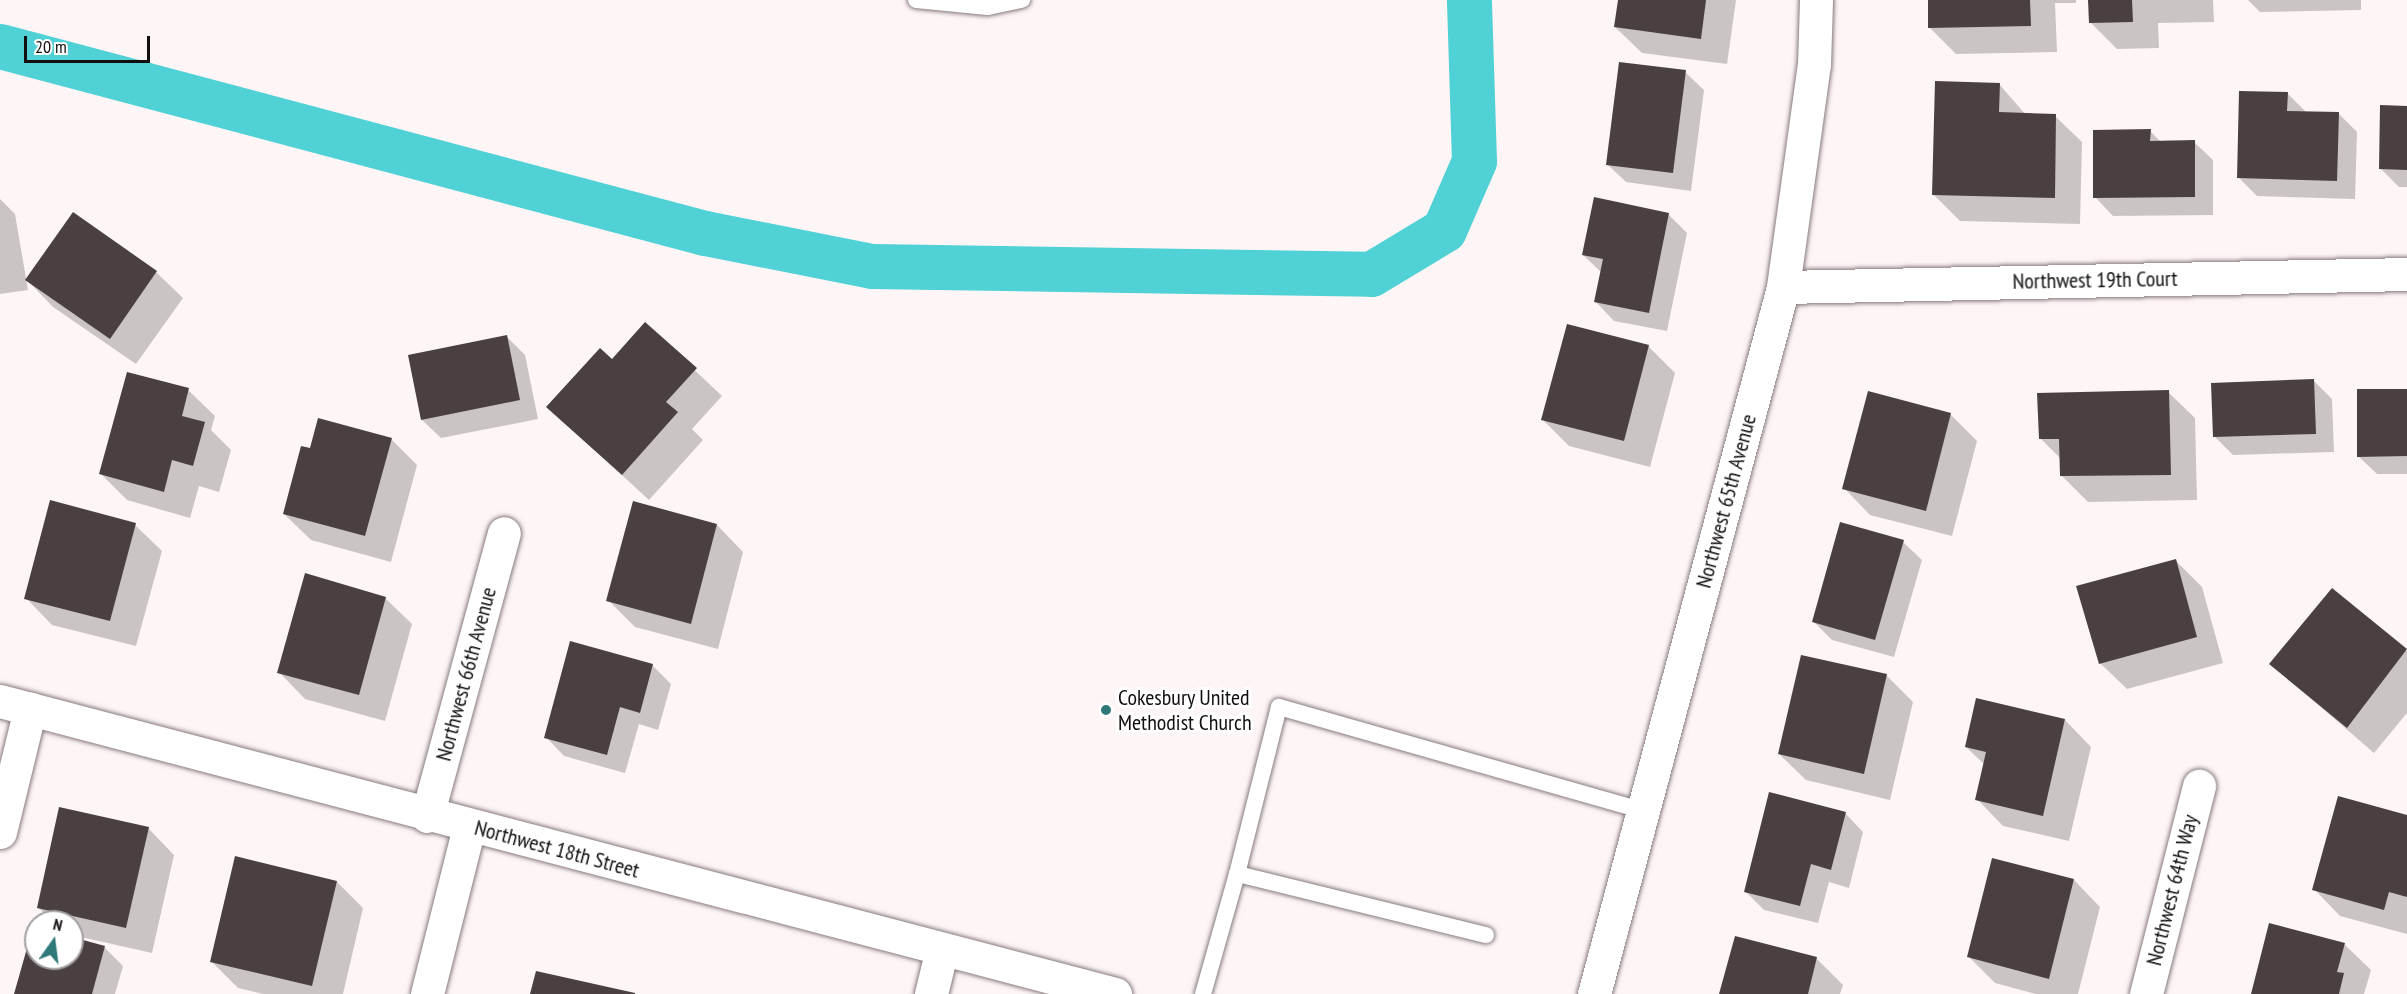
<!DOCTYPE html>
<style>
body{margin:0}
#map{position:relative;width:2407px;height:994px;overflow:hidden;background:#fef5f7;font-family:"PT Sans Narrow",sans-serif}
div>[style]{position:absolute}
.shadow>*{inset:0;background:#0003}
.canal>*{height:45px;margin:-22.5px;padding:0 22.5px;transform-origin:22.5px;border-radius:22.5px;background:#50d1d5}
.building>*{inset:0;background:#4a3f41}
.roads{filter:drop-shadow(0 0 2px #877b7c) drop-shadow(0 0 2px #877b7c)}
.lane>*{height:16px;margin:-8px;padding:0 8px;transform-origin:8px;border-radius:8px;background:#fff}
.street>*{height:33px;margin:-16.5px;padding:0 16.5px;transform-origin:16.5px;border-radius:16.5px;background:#fff}
.dots>*{width:16px;height:16px;translate:-50% -50%;box-sizing:border-box;border:3px solid #fff;border-radius:50%}
span{translate:-50% -50%;white-space:nowrap;text-align:center;line-height:1.15;-webkit-text-stroke:6px #fff;paint-order:stroke}
.street-label{font-size:22px;color:#130f0f}
.poi-label{font-size:22px;color:#130f0f}
.left{translate:0 -50%;text-align:left}
.north{position:absolute;left:24px;top:910px;width:60px;height:60px;box-sizing:border-box;background:#fff;border:2px solid #a19f9f;border-radius:50%;rotate:14deg;font-size:16px;font-weight:700;line-height:24px;text-align:center;color:#130f0f}
.north::after{content:'';display:block;margin:auto;width:21px;height:27px;background:#2f797b;clip-path:polygon(50% 0,100% 100%,50% 72%,0 100%)}
.scale{position:absolute;left:24px;top:36px;width:126px;height:27px;box-sizing:border-box;border:3px solid #130f0f;border-top:0;padding-left:8px;font-size:18px;line-height:21px;white-space:nowrap;color:#130f0f;-webkit-text-stroke:4px #fff;paint-order:stroke}
</style>
<div id="map">
<div class="shadow">
<div style="clip-path:polygon(1619px 0,1736px 0,1727px 64px,1642px 53px,1615px 27px)"></div>
<div style="clip-path:polygon(1929px 0,2076px 0,2076px 3px,2055px 3px,2057px 52px,1956px 54px,1930px 28px)"></div>
<div style="clip-path:polygon(2090px 0,2213px 0,2214px 22px,2158px 23px,2159px 48px,2117px 49px,2091px 23px)"></div>
<div style="clip-path:polygon(2248px 0,2361px 0,2361px 10px,2260px 12px)"></div>
<div style="clip-path:polygon(1685px 72px,1704px 90px,1691px 191px,1626px 182px,1607px 164px)"></div>
<div style="clip-path:polygon(1999px 84px,2026px 115px,2055px 116px,2082px 142px,2080px 224px,1960px 221px,1934px 195px)"></div>
<div style="clip-path:polygon(2287px 93px,2306px 112px,2338px 113px,2357px 132px,2355px 199px,2257px 196px,2238px 177px)"></div>
<div style="clip-path:polygon(2407px 107px,2407px 187px,2399px 187px,2380px 168px)"></div>
<div style="clip-path:polygon(2150px 131px,2161px 142px,2194px 142px,2213px 160px,2213px 215px,2113px 216px,2095px 197px)"></div>
<div style="clip-path:polygon(0 199px,15px 214px,28px 290px,0 294px)"></div>
<div style="clip-path:polygon(1668px 214px,1687px 233px,1667px 331px,1614px 321px,1596px 302px,1602px 273px,1583px 255px)"></div>
<div style="clip-path:polygon(156px 272px,183px 298px,136px 364px,53px 307px,27px 280px)"></div>
<div style="clip-path:polygon(646px 324px,722px 396px,692px 429px,703px 440px,649px 500px,548px 407px,612px 361px)"></div>
<div style="clip-path:polygon(507px 337px,525px 355px,538px 419px,441px 438px,422px 420px)"></div>
<div style="clip-path:polygon(1648px 346px,1675px 373px,1650px 467px,1569px 446px,1543px 420px)"></div>
<div style="clip-path:polygon(2314px 381px,2332px 399px,2334px 452px,2233px 455px,2215px 437px)"></div>
<div style="clip-path:polygon(188px 390px,215px 416px,211px 430px,231px 450px,219px 492px,199px 486px,190px 518px,127px 500px,101px 474px)"></div>
<div style="clip-path:polygon(2407px 391px,2407px 474px,2377px 474px,2358px 456px)"></div>
<div style="clip-path:polygon(2168px 392px,2195px 418px,2197px 500px,2088px 502px,2062px 476px,2061px 459px,2040px 438px)"></div>
<div style="clip-path:polygon(1869px 393px,1951px 415px,1977px 441px,1952px 536px,1870px 515px,1844px 488px)"></div>
<div style="clip-path:polygon(391px 439px,417px 465px,391px 562px,311px 540px,284px 514px,311px 450px)"></div>
<div style="clip-path:polygon(135px 525px,162px 551px,136px 646px,52px 625px,26px 598px)"></div>
<div style="clip-path:polygon(717px 525px,743px 552px,718px 649px,635px 627px,608px 600px)"></div>
<div style="clip-path:polygon(1903px 542px,1922px 560px,1894px 657px,1832px 640px,1813px 621px)"></div>
<div style="clip-path:polygon(2175px 560px,2202px 587px,2223px 663px,2127px 689px,2100px 663px)"></div>
<div style="clip-path:polygon(2332px 590px,2407px 651px,2407px 713px,2374px 753px,2271px 664px)"></div>
<div style="clip-path:polygon(385px 598px,412px 624px,385px 721px,305px 699px,279px 672px)"></div>
<div style="clip-path:polygon(652px 665px,671px 684px,658px 730px,639px 724px,625px 773px,564px 756px,546px 737px)"></div>
<div style="clip-path:polygon(1886px 675px,1913px 702px,1890px 800px,1806px 780px,1779px 754px)"></div>
<div style="clip-path:polygon(2065px 720px,2091px 747px,2069px 841px,2003px 826px,1977px 799px,1985px 765px,1966px 747px)"></div>
<div style="clip-path:polygon(1845px 813px,1863px 832px,1849px 888px,1829px 882px,1818px 923px,1764px 910px,1745px 891px)"></div>
<div style="clip-path:polygon(2407px 816px,2407px 934px,2340px 916px,2314px 889px)"></div>
<div style="clip-path:polygon(148px 828px,174px 855px,152px 953px,72px 935px,72px 922px,53px 922px,38px 907px)"></div>
<div style="clip-path:polygon(2074px 880px,2100px 907px,2078px 994px,2036px 994px,1995px 983px,1969px 957px)"></div>
<div style="clip-path:polygon(337px 882px,363px 908px,343px 994px,263px 994px,238px 988px,212px 962px)"></div>
<div style="clip-path:polygon(34px 929px,36px 958px,72px 958px,72px 939px,105px 948px,123px 966px,115px 994px,16px 994px)"></div>
<div style="clip-path:polygon(2344px 944px,2371px 970px,2364px 994px,2253px 994px)"></div>
<div style="clip-path:polygon(1816px 958px,1843px 985px,1840px 994px,1721px 994px)"></div>
</div>
<div class="canal">
<div style="left:0;top:46px;width:729px;rotate:14.86deg"></div>
<div style="left:705px;top:233px;width:170px;rotate:11.2deg"></div>
<div style="left:872px;top:266px;width:499px;rotate:0.9deg"></div>
<div style="left:1371px;top:274px;width:85px;rotate:-31.1deg"></div>
<div style="left:1444px;top:230px;width:75px;rotate:-66.5deg"></div>
<div style="left:1474px;top:161px;width:161px;rotate:-91.8deg"></div>
</div>
<div class="building">
<div style="clip-path:polygon(1618px 0,1706px 0,1701px 39px,1614px 27px)"></div>
<div style="clip-path:polygon(1928px 0,2030px 0,2031px 26px,1928px 28px)"></div>
<div style="clip-path:polygon(2088px 0,2132px 0,2133px 22px,2089px 23px)"></div>
<div style="clip-path:polygon(1619px 62px,1686px 70px,1673px 173px,1606px 165px)"></div>
<div style="clip-path:polygon(1935px 81px,2000px 83px,1999px 112px,2056px 114px,2055px 198px,1932px 195px)"></div>
<div style="clip-path:polygon(2239px 91px,2288px 92px,2287px 111px,2339px 112px,2337px 181px,2237px 178px)"></div>
<div style="clip-path:polygon(2380px 105px,2407px 106px,2407px 170px,2379px 169px)"></div>
<div style="clip-path:polygon(2151px 129px,2150px 141px,2195px 140px,2195px 197px,2093px 198px,2093px 130px)"></div>
<div style="clip-path:polygon(1594px 197px,1669px 213px,1649px 313px,1594px 302px,1603px 259px,1582px 255px)"></div>
<div style="clip-path:polygon(73px 212px,157px 271px,110px 339px,25px 280px)"></div>
<div style="clip-path:polygon(645px 322px,697px 368px,666px 402px,678px 412px,622px 475px,546px 407px,600px 348px,612px 359px)"></div>
<div style="clip-path:polygon(1567px 324px,1649px 345px,1624px 441px,1541px 420px)"></div>
<div style="clip-path:polygon(507px 335px,520px 400px,421px 420px,408px 355px)"></div>
<div style="clip-path:polygon(127px 372px,189px 388px,182px 416px,205px 422px,193px 466px,172px 460px,164px 492px,99px 474px)"></div>
<div style="clip-path:polygon(2314px 379px,2316px 434px,2213px 437px,2211px 383px)"></div>
<div style="clip-path:polygon(2357px 389px,2407px 389px,2407px 456px,2357px 457px)"></div>
<div style="clip-path:polygon(2169px 390px,2171px 475px,2060px 476px,2059px 439px,2039px 439px,2037px 393px)"></div>
<div style="clip-path:polygon(1868px 391px,1951px 413px,1926px 511px,1842px 489px)"></div>
<div style="clip-path:polygon(318px 418px,392px 438px,365px 536px,283px 514px,301px 446px,310px 448px)"></div>
<div style="clip-path:polygon(50px 500px,136px 523px,110px 621px,24px 599px)"></div>
<div style="clip-path:polygon(633px 501px,717px 524px,691px 624px,606px 601px)"></div>
<div style="clip-path:polygon(1840px 522px,1904px 540px,1875px 640px,1812px 622px)"></div>
<div style="clip-path:polygon(2176px 559px,2197px 637px,2099px 664px,2076px 586px)"></div>
<div style="clip-path:polygon(305px 573px,386px 597px,359px 695px,277px 673px)"></div>
<div style="clip-path:polygon(2332px 588px,2407px 649px,2347px 728px,2269px 664px)"></div>
<div style="clip-path:polygon(570px 641px,653px 664px,640px 713px,620px 707px,607px 755px,544px 738px)"></div>
<div style="clip-path:polygon(1801px 655px,1887px 674px,1864px 774px,1778px 754px)"></div>
<div style="clip-path:polygon(1976px 698px,2065px 719px,2043px 816px,1975px 800px,1986px 752px,1965px 747px)"></div>
<div style="clip-path:polygon(1769px 792px,1846px 812px,1831px 870px,1811px 864px,1800px 906px,1744px 892px)"></div>
<div style="clip-path:polygon(2338px 796px,2407px 815px,2407px 897px,2389px 892px,2384px 910px,2312px 890px)"></div>
<div style="clip-path:polygon(59px 807px,149px 827px,126px 928px,37px 908px)"></div>
<div style="clip-path:polygon(235px 856px,337px 881px,312px 986px,210px 962px)"></div>
<div style="clip-path:polygon(1992px 858px,2074px 879px,2049px 979px,1967px 957px)"></div>
<div style="clip-path:polygon(2269px 923px,2345px 943px,2337px 972px,2344px 973px,2339px 994px,2251px 994px)"></div>
<div style="clip-path:polygon(33px 927px,36px 958px,72px 958px,72px 937px,105px 946px,92px 994px,14px 994px)"></div>
<div style="clip-path:polygon(1735px 936px,1817px 957px,1808px 994px,1719px 994px)"></div>
<div style="clip-path:polygon(536px 971px,635px 993px,635px 994px,530px 994px)"></div>
</div>
<div class="roads">
<div class="lane">
<div style="left:916px;top:0;width:72px;rotate:5.6deg"></div>
<div style="left:988px;top:7px;width:35px;rotate:-12deg"></div>
<div style="left:1486px;top:935px;width:256px;rotate:-166.2deg"></div>
<div style="left:1237px;top:874px;width:172px;rotate:-75.9deg"></div>
<div style="left:1279px;top:707px;width:379px;rotate:15.9deg"></div>
<div style="left:1203px;top:994px;width:125px;rotate:-74.2deg"></div>
</div>
<div class="street">
<div style="left:1783px;top:287px;width:624px;rotate:-1.19deg"></div>
<div style="left:0;top:701px;width:1153px;rotate:14.72deg"></div>
<div style="left:427px;top:816px;width:293px;rotate:-74.8deg"></div>
<div style="left:0;top:832px;width:127px;rotate:-76.3deg"></div>
<div style="left:427px;top:994px;width:172px;rotate:-75.9deg"></div>
<div style="left:931px;top:994px;width:46px;rotate:-76.3deg"></div>
<div style="left:1594px;top:994px;width:732px;rotate:-75.03deg"></div>
<div style="left:1783px;top:287px;width:224px;rotate:-82.1deg"></div>
<div style="left:1814px;top:65px;width:65px;rotate:-88.2deg"></div>
<div style="left:2146px;top:994px;width:215px;rotate:-75.7deg"></div>
</div>
</div>
<div class="dots">
<div style="left:1106px;top:710px;background:#2f797b"></div>
</div>
<div class="street-label">
<span style="left:2095px;top:280px;rotate:-1deg">Northwest 19th Court</span>
<span style="left:1726px;top:501px;rotate:-75deg">Northwest 65th Avenue</span>
<span style="left:466px;top:674px;rotate:-75deg">Northwest 66th Avenue</span>
<span style="left:557px;top:849px;rotate:15deg">Northwest 18th Street</span>
<span style="left:2172px;top:890px;rotate:-76deg">Northwest 64th Way</span>
</div>
<div class="poi-label">
<span class="left" style="left:1118px;top:710px">Cokesbury United<br>Methodist Church</span>
</div>
<div class="north">N</div>
<div class="scale">20 m</div>
</div>
